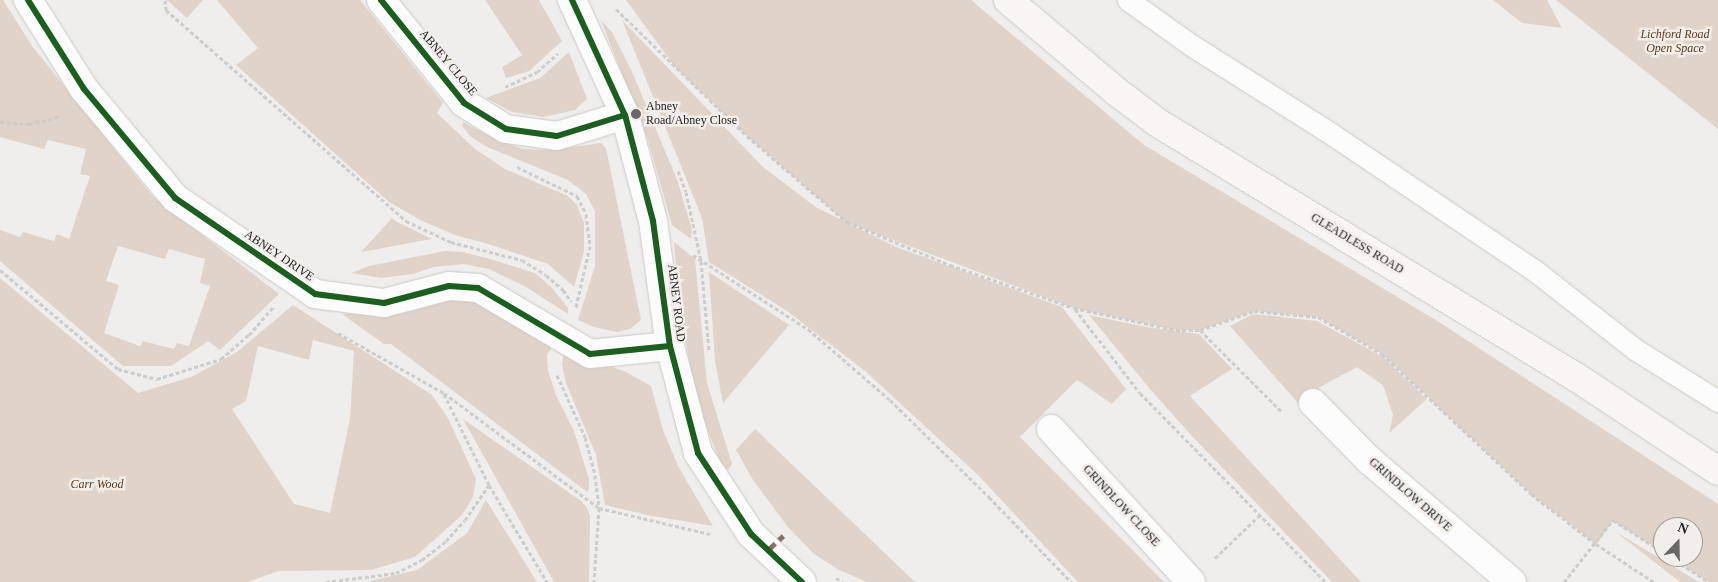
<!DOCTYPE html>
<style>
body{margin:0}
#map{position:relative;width:1718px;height:582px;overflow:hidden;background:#f0eeec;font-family:Georgia,serif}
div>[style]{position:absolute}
.green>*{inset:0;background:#e0d3c9}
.path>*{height:3px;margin-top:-1.5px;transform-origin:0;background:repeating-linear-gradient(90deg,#cdcdcd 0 4px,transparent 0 6.5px)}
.roads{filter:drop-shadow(0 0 1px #cbc9c7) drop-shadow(0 0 1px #cbc9c7)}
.lane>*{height:21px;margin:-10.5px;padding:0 10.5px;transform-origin:10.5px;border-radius:10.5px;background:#fdfcfc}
.street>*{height:28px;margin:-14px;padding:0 14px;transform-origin:14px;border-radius:14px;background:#fdfcfc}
.secondary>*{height:28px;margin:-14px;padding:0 14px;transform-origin:14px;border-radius:14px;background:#f8f5f3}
.quiet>*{height:5px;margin-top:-2.5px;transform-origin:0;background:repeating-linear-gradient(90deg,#8d6e63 0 10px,transparent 0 15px)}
.cycleway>*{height:6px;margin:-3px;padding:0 3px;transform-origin:3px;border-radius:3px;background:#1b5e20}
.dots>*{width:14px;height:14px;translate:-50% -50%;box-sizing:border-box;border:2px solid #f2eeea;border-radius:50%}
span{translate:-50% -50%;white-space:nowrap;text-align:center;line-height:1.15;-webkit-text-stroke:5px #f2eeea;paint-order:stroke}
.park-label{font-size:12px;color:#5e3818;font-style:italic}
.street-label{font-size:12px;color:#232120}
.poi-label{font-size:12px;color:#232120}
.left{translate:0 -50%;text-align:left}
.north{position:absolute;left:1653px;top:517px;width:50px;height:50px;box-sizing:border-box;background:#f2eeea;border:1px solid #9f9c99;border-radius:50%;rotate:21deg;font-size:14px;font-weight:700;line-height:20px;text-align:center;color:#232120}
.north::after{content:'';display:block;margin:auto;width:18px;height:22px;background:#6b6967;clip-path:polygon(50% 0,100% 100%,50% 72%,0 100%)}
</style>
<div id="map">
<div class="green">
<div style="clip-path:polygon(evenodd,0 0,3px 0,32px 46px,153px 197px,279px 294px,220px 350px,208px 341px,171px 366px,123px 366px,0 261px,0 230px,20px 237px,23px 232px,54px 241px,57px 234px,69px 239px,90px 176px,80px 174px,86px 149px,48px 140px,44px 149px,0 137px,0 0,118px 246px,165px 259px,169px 249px,205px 259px,200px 283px,210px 286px,189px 346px,177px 343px,174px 349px,143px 341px,140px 346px,104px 333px,119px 285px,106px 281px,118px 246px)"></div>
<div style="clip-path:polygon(167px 0,203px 0,187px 18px)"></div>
<div style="clip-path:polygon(217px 0,360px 0,443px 103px,437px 113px,475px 149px,505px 169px,568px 196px,577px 205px,584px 223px,584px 252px,574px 287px,548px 264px,488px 244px,455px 235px,422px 221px,389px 202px,236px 65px,258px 48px)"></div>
<div style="clip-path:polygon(485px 0,539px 0,562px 41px,529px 71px,506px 78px,502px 67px,522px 55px)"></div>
<div style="clip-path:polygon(626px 0,971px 0,1144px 145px,1439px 322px,1718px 504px,1718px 582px,1709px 582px,1670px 557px,1693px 557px,1693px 527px,1663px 527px,1663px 552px,1613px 521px,1596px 544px,1531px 494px,1382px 354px,1318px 317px,1254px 311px,1200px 330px,1176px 330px,1074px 308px,848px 223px,896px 247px,1062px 307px,1126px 389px,1112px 404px,1077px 380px,1020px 437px,1164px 582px,1078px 582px,978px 475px,865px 371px,787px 311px,709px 262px,702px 218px,622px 20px,763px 167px,817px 208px,846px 222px,747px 136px,675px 67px)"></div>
<div style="clip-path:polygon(1493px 0,1547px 0,1562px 28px,1522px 23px)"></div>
<div style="clip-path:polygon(1556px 0,1718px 0,1718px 129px)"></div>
<div style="clip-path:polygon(601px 20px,612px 32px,633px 74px,678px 182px,692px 230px,691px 239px,672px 225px,648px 140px)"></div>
<div style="clip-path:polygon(569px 52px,587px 99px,575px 110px,544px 117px,512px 112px,486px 98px,540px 78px)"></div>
<div style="clip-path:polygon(463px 122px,497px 140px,523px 149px,552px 150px,601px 143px,606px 148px,641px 320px,630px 329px,616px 332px,594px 327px,578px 320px,595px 266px,595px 211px,586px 194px,568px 180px,487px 147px,470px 136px,462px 126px)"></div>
<div style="clip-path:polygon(392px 218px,397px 222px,432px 239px,361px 252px)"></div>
<div style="clip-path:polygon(674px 242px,695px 259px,707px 383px,732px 464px,728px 470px,721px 464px,697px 403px,680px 310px)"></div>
<div style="clip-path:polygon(445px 251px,463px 252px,490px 259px,535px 273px,552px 288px,568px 308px,568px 314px,526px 287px,489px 269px,464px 264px,434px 267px,413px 274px,381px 278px,351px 273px,369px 266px)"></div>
<div style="clip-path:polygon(709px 272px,789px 325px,723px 403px,715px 361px)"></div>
<div style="clip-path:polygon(evenodd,0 278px,138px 393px,191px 377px,237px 352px,293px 305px,432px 395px,448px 418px,476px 479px,473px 497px,462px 515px,415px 557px,371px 570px,278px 571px,248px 582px,0 582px,0 278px,313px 340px,354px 351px,350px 419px,330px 513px,294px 504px,232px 409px,246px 401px,258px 346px,309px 360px,313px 340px)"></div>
<div style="clip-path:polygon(461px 296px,479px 300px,554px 344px,547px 355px,548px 371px,556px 395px,574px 431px,589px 479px,589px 489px,587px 492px,391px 344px,384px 344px,342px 314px,409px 312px)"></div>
<div style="clip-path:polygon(1253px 314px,1317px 321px,1383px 357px,1427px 399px,1389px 433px,1393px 415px,1383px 385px,1357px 367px,1320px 387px,1305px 402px,1299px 404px,1230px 326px)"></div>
<div style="clip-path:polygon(1089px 315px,1146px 327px,1199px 334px,1232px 369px,1190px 396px,1361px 582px,1332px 582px,1191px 435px,1150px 389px)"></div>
<div style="clip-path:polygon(564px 350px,626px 372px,651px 386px,663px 430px,678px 466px,713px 526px,647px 515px,605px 505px,596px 455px,566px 383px,562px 365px)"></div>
<div style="clip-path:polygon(463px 419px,581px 501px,587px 508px,590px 516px,589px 582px,554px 582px)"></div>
<div style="clip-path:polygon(755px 429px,915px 582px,867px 582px,839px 570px,814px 554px,788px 527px,753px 480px,736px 450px)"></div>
<div style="clip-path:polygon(486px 500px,537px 582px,366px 582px,417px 570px,467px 533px)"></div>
<div style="clip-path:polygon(1616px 532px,1699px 582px,1680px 582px)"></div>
</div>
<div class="path">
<div style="left:165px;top:0;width:10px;rotate:84deg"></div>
<div style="left:166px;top:10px;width:320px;rotate:41.3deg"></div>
<div style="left:406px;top:221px;width:50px;rotate:25deg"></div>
<div style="left:451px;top:242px;width:73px;rotate:14.2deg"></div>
<div style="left:522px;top:260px;width:28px;rotate:32deg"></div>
<div style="left:546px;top:275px;width:23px;rotate:41deg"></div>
<div style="left:563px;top:290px;width:14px;rotate:54deg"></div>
<div style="left:616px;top:9px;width:182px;rotate:44.1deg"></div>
<div style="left:747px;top:136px;width:132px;rotate:40.7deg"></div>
<div style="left:847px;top:222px;width:112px;rotate:22.7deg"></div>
<div style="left:950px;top:265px;width:131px;rotate:19.1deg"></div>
<div style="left:1074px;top:308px;width:104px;rotate:12.2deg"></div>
<div style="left:1176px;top:330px;width:24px"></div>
<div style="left:1200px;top:330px;width:57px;rotate:-19.4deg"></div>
<div style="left:1254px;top:311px;width:64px;rotate:5.4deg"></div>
<div style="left:1318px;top:317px;width:74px;rotate:30deg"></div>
<div style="left:1382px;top:354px;width:204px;rotate:43.2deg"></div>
<div style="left:1531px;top:494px;width:82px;rotate:37.6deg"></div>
<div style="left:1596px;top:544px;width:69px;rotate:33.2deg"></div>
<div style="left:505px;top:87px;width:35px;rotate:-25deg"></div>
<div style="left:537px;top:72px;width:28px;rotate:-42deg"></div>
<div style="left:0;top:122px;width:29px;rotate:4deg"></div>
<div style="left:29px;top:124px;width:27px;rotate:-13deg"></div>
<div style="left:55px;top:118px;width:6px;rotate:-39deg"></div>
<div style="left:517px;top:167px;width:67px;rotate:25.8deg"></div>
<div style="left:577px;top:196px;width:20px;rotate:63deg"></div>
<div style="left:586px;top:214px;width:32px;rotate:83deg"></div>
<div style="left:590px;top:246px;width:63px;rotate:102.9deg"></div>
<div style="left:678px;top:171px;width:22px;rotate:69deg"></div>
<div style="left:686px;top:192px;width:71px;rotate:77.7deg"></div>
<div style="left:701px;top:261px;width:90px;rotate:84.9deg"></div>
<div style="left:693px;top:255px;width:137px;rotate:32.8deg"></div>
<div style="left:808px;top:329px;width:108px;rotate:40.9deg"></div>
<div style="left:890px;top:400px;width:139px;rotate:44.4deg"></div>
<div style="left:989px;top:497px;width:118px;rotate:46deg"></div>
<div style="left:0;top:270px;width:154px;rotate:40deg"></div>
<div style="left:118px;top:369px;width:40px;rotate:14.4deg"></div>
<div style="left:157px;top:379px;width:67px;rotate:-17.4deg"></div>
<div style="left:221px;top:359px;width:37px;rotate:-41deg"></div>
<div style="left:249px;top:335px;width:38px;rotate:-49deg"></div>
<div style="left:1075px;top:309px;width:106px;rotate:52.3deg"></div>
<div style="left:1140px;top:393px;width:265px;rotate:45.5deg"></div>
<div style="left:1200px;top:330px;width:115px;rotate:45deg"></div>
<div style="left:338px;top:333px;width:122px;rotate:29.5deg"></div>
<div style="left:444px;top:393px;width:193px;rotate:36.6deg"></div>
<div style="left:599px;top:508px;width:114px;rotate:13.2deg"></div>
<div style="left:557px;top:375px;width:68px;rotate:65.7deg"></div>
<div style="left:585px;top:437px;width:39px;rotate:75deg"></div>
<div style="left:595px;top:475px;width:33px;rotate:83deg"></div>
<div style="left:599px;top:508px;width:74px;rotate:93.9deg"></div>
<div style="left:444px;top:394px;width:102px;rotate:63.7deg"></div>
<div style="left:489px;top:485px;width:113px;rotate:59.1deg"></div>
<div style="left:1670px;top:557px;width:46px;rotate:32.7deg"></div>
<div style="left:1215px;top:558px;width:62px;rotate:-43.7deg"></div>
<div style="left:836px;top:578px;width:8px;rotate:30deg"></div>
<div style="left:326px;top:582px;width:71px;rotate:-7.3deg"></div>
<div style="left:396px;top:573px;width:29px;rotate:-27deg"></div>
<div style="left:422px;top:560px;width:31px;rotate:-38deg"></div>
<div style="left:446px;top:541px;width:28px;rotate:-48deg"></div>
<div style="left:465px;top:520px;width:42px;rotate:-55.6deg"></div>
<div style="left:1564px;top:582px;width:79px;rotate:-51.7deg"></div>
<div style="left:1613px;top:520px;width:59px;rotate:32.6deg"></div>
</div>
<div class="roads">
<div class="lane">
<div style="left:1128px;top:0;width:77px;rotate:35.5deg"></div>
<div style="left:1191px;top:45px;width:161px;rotate:32.3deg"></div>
<div style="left:1327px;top:131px;width:249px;rotate:33.9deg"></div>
<div style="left:1534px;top:270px;width:130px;rotate:38.1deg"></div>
<div style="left:1636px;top:350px;width:97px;rotate:31.9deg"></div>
</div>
<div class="street">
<div style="left:28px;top:0;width:105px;rotate:57.8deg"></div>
<div style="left:84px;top:89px;width:142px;rotate:50.1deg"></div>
<div style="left:175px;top:198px;width:170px;rotate:34.4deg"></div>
<div style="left:315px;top:294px;width:70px;rotate:7.4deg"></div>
<div style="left:384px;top:303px;width:67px;rotate:-14.7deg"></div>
<div style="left:449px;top:286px;width:29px;rotate:4deg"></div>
<div style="left:478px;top:288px;width:130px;rotate:30.5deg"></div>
<div style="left:590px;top:354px;width:80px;rotate:-5.7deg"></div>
<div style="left:381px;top:0;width:132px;rotate:51.1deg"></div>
<div style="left:464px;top:103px;width:49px;rotate:31.8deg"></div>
<div style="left:506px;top:129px;width:51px;rotate:7.8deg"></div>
<div style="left:557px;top:136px;width:71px;rotate:-17.2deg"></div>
<div style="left:572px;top:0;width:127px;rotate:65.3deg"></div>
<div style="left:625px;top:115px;width:110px;rotate:75.2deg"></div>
<div style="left:653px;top:221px;width:126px;rotate:82.3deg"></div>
<div style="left:670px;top:346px;width:111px;rotate:75.3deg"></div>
<div style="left:698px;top:453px;width:97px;rotate:56.8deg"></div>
<div style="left:751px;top:534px;width:70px;rotate:43.3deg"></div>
<div style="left:1313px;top:403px;width:80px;rotate:45.5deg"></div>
<div style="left:1369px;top:460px;width:188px;rotate:40.5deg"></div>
<div style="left:1051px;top:429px;width:207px;rotate:47.5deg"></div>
</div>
<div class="secondary">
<div style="left:1008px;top:0;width:143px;rotate:40.2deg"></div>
<div style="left:1117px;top:92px;width:51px;rotate:37.1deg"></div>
<div style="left:1158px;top:123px;width:489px;rotate:31.3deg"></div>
<div style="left:1576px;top:377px;width:170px;rotate:33.5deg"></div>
</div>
</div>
<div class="quiet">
<div style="left:768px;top:550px;width:21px;rotate:-43deg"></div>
</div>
<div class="cycleway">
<div style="left:28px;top:0;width:105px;rotate:57.8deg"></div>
<div style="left:84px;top:89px;width:142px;rotate:50.1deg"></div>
<div style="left:175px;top:198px;width:170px;rotate:34.4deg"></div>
<div style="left:315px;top:294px;width:70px;rotate:7.4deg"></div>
<div style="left:384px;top:303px;width:67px;rotate:-14.7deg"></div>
<div style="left:449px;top:286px;width:29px;rotate:4deg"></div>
<div style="left:478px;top:288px;width:130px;rotate:30.5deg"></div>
<div style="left:590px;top:354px;width:80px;rotate:-5.7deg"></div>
<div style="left:381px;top:0;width:132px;rotate:51.1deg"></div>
<div style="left:464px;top:103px;width:49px;rotate:31.8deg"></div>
<div style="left:506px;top:129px;width:51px;rotate:7.8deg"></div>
<div style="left:557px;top:136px;width:71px;rotate:-17.2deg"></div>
<div style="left:572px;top:0;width:127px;rotate:65.3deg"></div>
<div style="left:625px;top:115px;width:110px;rotate:75.2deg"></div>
<div style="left:653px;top:221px;width:126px;rotate:82.3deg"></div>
<div style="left:670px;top:346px;width:111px;rotate:75.3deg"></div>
<div style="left:698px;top:453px;width:97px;rotate:56.8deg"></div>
<div style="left:751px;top:534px;width:70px;rotate:43.3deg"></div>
</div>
<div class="dots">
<div style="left:636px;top:114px;background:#6b6967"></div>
</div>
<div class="park-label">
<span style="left:1675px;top:42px">Lichford Road<br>Open Space</span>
<span style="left:97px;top:485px">Carr Wood</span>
</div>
<div class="street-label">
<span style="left:448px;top:63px;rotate:50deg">ABNEY CLOSE</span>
<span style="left:1357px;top:244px;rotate:31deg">GLEADLESS ROAD</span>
<span style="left:279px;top:256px;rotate:34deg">ABNEY DRIVE</span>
<span style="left:676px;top:303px;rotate:83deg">ABNEY ROAD</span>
<span style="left:1410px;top:495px;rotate:41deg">GRINDLOW DRIVE</span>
<span style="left:1121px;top:506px;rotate:47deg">GRINDLOW CLOSE</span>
</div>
<div class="poi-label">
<span class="left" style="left:646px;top:114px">Abney<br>Road/Abney Close</span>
</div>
<div class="north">N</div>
</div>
